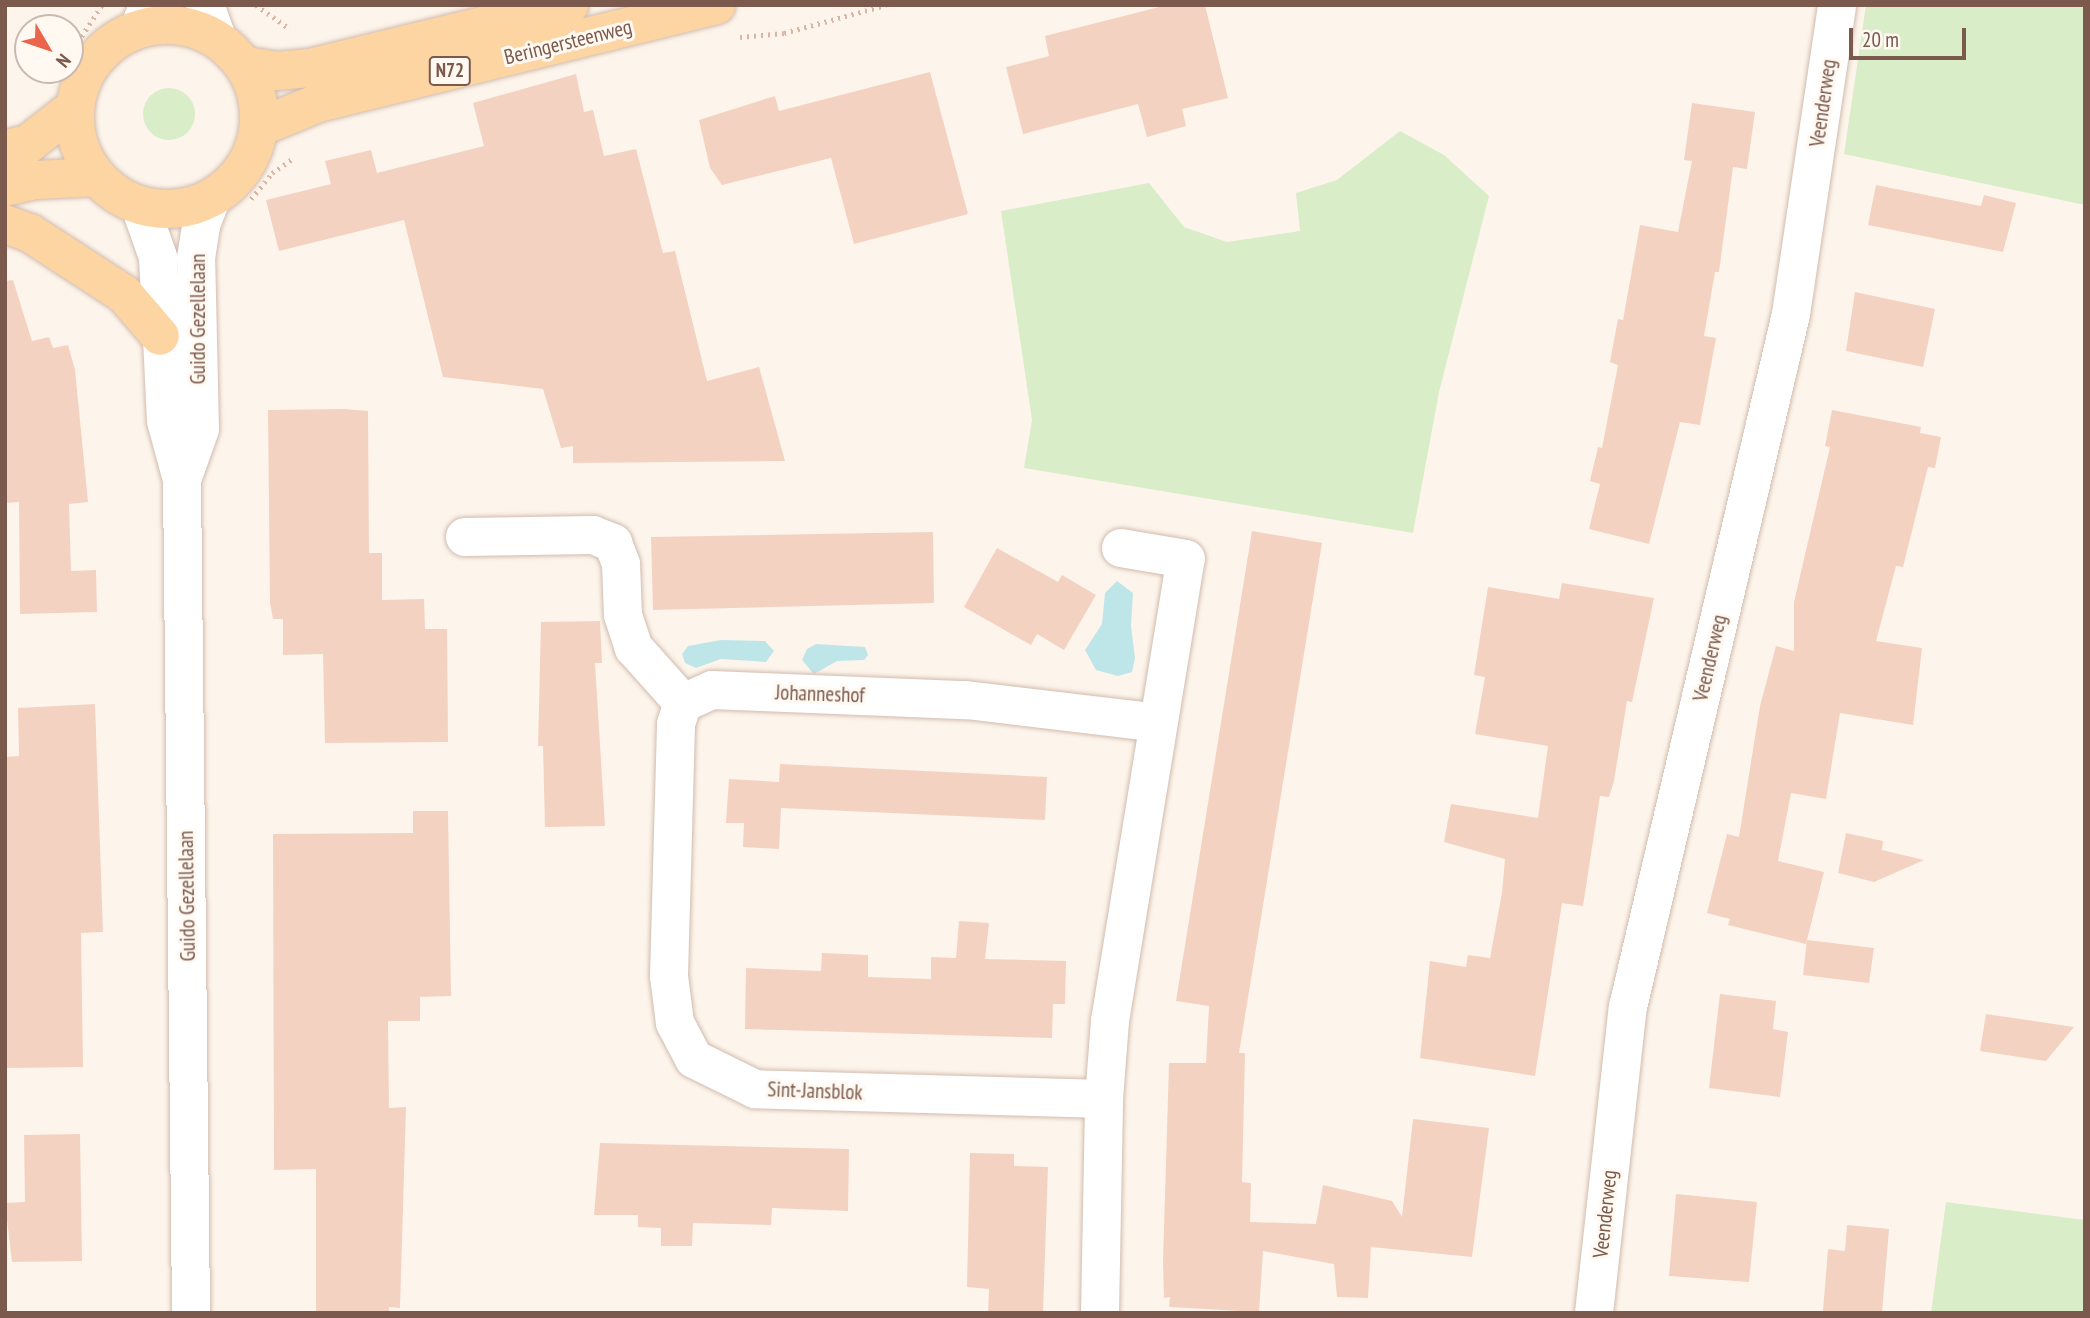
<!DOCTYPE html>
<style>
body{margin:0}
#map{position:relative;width:2090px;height:1318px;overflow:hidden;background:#fdf5eb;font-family:"PT Sans Narrow",sans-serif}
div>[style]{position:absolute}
.green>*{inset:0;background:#d9edc8}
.round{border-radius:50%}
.water>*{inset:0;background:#bee6e9}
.building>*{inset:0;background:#f4d2c1}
.path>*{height:4.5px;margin-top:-2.25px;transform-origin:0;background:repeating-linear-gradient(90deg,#dab5a3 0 2px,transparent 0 7px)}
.roads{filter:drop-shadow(0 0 2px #d2bbaf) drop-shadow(0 0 2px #d2bbaf)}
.street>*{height:38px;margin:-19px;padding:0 19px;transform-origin:19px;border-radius:19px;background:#fff}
.secondary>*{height:38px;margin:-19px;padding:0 19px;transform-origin:19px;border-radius:19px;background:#fff}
.primary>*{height:38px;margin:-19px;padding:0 19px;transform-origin:19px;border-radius:19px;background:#fdd5a2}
.primary>.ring{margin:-19px;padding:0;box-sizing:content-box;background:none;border:38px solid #fdd5a2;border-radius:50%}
span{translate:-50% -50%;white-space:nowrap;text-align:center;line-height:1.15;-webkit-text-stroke:6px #fff9f2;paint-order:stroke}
.shield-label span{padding:2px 5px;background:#fff9f2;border:2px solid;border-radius:5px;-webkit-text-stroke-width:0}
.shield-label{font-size:19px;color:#7b594c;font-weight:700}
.street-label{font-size:21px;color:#7b594c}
.frame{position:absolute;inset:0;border:7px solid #7b594c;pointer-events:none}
.north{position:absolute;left:14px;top:14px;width:70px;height:70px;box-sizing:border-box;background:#fff9f2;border:2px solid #cab9b0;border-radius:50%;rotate:129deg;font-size:19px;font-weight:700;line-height:28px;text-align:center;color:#7b594c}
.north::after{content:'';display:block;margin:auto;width:24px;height:32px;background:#eb654d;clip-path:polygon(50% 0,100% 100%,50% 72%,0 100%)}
.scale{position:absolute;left:1849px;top:28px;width:117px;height:32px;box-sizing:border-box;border:4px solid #7b594c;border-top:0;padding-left:9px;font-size:21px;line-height:24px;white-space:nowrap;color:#7b594c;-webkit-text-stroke:5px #fff9f2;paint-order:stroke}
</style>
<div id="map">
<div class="green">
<div style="clip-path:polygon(1866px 5px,2085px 5px,2085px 205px,1844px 154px)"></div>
<div class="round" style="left:143px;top:88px;width:52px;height:52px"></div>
<div style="clip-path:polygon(1400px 131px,1444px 155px,1489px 196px,1439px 392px,1413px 533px,1024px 468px,1032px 420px,1001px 211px,1149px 183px,1184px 227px,1227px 242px,1300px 231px,1296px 193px,1337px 180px)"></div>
<div style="clip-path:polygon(1946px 1202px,2085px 1220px,2085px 1313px,1931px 1313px)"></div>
</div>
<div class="water">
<div style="clip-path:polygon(1117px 581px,1133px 593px,1131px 626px,1135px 658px,1132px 672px,1118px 676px,1096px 670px,1085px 650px,1102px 624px,1105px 593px)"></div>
<div style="clip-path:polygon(721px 640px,765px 641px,774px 651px,766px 662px,721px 659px,696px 668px,685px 663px,682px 654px,688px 646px)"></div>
<div style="clip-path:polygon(816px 644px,865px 647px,868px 655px,864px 660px,837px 661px,814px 674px,802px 660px,807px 649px)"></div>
</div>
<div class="building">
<div style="clip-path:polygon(1167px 5px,1205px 5px,1228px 98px,1182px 109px,1186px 126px,1147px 137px,1138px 104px,1023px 134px,1006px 67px,1049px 56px,1045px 36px)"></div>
<div style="clip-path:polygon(930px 72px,968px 214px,854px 244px,831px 158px,722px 185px,710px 168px,699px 120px,775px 96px,779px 111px)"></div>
<div style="clip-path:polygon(576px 74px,584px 112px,593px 110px,604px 156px,636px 149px,663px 253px,675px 251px,707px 381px,759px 367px,785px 461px,573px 463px,573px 446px,561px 448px,543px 389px,443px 377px,404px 220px,279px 251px,266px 200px,331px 184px,325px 161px,371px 150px,377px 173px,484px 146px,473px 103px)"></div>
<div style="clip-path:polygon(1692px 103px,1755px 112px,1747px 169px,1733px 167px,1719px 272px,1715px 272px,1704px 336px,1716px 338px,1700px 425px,1680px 422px,1649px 544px,1589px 529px,1600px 484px,1590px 481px,1598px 447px,1602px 448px,1618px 365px,1610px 362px,1618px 319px,1623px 320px,1640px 225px,1678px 232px,1692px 161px,1684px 160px)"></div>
<div style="clip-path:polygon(1876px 185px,1981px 206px,1984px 195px,2016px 203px,2003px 252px,1868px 225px)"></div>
<div style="clip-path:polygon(13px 280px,32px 341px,49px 337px,53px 348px,68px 345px,75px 370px,88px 502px,69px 504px,71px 571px,96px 570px,97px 612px,20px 614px,19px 502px,5px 503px,5px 281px)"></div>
<div style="clip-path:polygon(1855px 292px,1935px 309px,1923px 367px,1846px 351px)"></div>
<div style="clip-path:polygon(344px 409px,368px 411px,369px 553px,382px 553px,382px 600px,424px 599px,425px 629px,447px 629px,448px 742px,325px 743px,323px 654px,283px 655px,283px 619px,273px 619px,270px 603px,268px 410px)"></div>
<div style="clip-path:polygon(1832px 410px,1921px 427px,1920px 433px,1941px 437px,1935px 468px,1928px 467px,1903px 567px,1896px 566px,1876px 641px,1922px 648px,1913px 725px,1840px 713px,1826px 799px,1791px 793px,1778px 861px,1824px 872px,1806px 944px,1728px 925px,1730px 919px,1707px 913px,1727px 834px,1739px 837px,1760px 706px,1776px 646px,1794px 651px,1794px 602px,1830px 447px,1825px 446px)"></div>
<div style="clip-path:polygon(1252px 531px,1322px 543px,1239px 1053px,1245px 1053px,1242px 1182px,1251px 1183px,1250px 1222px,1316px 1224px,1323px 1185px,1392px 1201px,1402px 1217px,1413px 1119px,1489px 1128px,1472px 1257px,1371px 1247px,1368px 1298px,1337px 1297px,1334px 1264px,1263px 1251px,1259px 1312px,1169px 1307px,1170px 1297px,1164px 1298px,1163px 1261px,1169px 1063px,1206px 1063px,1209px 1006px,1176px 1001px)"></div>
<div style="clip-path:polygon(933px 532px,934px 603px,653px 610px,651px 537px)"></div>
<div style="clip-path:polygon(997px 548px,1058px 582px,1062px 575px,1096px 595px,1064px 650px,1037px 634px,1031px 645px,964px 607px)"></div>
<div style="clip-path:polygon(1562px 583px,1654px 598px,1632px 702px,1627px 701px,1614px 781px,1609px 797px,1600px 796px,1583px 906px,1562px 903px,1535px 1076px,1420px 1058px,1430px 961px,1466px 967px,1468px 955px,1490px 958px,1502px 893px,1505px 859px,1444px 842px,1451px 804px,1538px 818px,1548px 746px,1475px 734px,1485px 677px,1474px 675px,1488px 587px,1559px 599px)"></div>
<div style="clip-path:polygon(600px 621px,602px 663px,595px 663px,605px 826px,545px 827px,543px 746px,538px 746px,541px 622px)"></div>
<div style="clip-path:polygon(95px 704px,103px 932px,81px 933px,83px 1067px,5px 1068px,5px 757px,19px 756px,18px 708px)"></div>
<div style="clip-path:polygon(780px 764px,1047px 777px,1045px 820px,781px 808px,779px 849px,743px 847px,744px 823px,726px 823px,729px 779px,779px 782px)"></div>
<div style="clip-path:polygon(413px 811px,448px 811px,451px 996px,420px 997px,420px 1021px,388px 1021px,389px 1108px,406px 1107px,400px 1308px,389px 1307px,389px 1313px,316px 1313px,316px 1169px,274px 1170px,273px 834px,413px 833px)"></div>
<div style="clip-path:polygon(1846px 833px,1883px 841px,1882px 850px,1924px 860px,1874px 882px,1838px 873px)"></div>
<div style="clip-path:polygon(959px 921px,989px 923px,985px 959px,1066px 961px,1065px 1004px,1053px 1004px,1052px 1038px,745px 1029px,746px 968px,821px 971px,822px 953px,868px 955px,868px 977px,931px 979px,931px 957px,956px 958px)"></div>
<div style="clip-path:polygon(1807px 940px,1874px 948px,1869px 983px,1803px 975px)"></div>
<div style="clip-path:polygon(1720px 994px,1776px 1001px,1773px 1029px,1788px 1032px,1780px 1097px,1709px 1088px)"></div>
<div style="clip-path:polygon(1986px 1014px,2074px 1027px,2046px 1061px,1980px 1051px)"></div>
<div style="clip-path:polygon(80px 1134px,82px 1261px,12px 1262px,5px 1203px,25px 1202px,24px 1135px)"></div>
<div style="clip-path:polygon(600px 1143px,849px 1149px,848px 1211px,772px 1208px,771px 1225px,693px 1223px,692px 1246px,661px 1246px,661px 1228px,638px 1227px,638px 1215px,594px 1215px)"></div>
<div style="clip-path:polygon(970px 1153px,1014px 1154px,1014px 1166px,1048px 1167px,1043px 1313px,988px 1313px,989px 1289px,967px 1287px)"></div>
<div style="clip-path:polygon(1676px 1194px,1757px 1202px,1749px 1282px,1669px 1276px)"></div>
<div style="clip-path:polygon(1847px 1225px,1889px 1229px,1882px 1313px,1823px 1311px,1828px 1249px,1845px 1251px)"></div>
</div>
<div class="path">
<div style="left:256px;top:5px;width:42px;rotate:35.2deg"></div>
<div style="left:740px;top:37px;width:44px;rotate:-5.2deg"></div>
<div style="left:784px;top:33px;width:106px;rotate:-15.4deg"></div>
<div style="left:70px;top:54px;width:59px;rotate:-56.9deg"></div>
<div style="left:251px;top:199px;width:33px;rotate:-51deg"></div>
<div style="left:272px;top:173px;width:24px;rotate:-35deg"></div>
</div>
<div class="roads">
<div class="street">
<div style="left:465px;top:537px;width:128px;rotate:-0.9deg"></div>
<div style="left:593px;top:535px;width:22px;rotate:22deg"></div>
<div style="left:613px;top:543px;width:22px;rotate:69deg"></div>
<div style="left:621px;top:564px;width:51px;rotate:87.8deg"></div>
<div style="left:623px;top:615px;width:35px;rotate:72deg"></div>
<div style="left:634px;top:648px;width:74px;rotate:48.3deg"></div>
<div style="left:1104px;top:1099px;width:349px;rotate:-178.4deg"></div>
<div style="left:755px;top:1089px;width:68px;rotate:-153.8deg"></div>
<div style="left:694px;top:1059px;width:41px;rotate:-117.8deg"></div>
<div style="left:675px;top:1023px;width:47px;rotate:-97.3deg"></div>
<div style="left:669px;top:976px;width:252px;rotate:-88.4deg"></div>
<div style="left:676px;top:724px;width:22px;rotate:-72deg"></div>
<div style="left:683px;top:703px;width:32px;rotate:-24deg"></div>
<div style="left:712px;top:690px;width:254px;rotate:2.3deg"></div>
<div style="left:966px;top:700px;width:194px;rotate:6.8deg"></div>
<div style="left:1100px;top:1313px;width:214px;rotate:-88.9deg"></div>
<div style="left:1104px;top:1099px;width:78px;rotate:-85.6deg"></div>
<div style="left:1110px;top:1021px;width:468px;rotate:-80.7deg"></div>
<div style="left:1186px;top:559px;width:66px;rotate:-170.4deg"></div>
<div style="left:1594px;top:1313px;width:308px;rotate:-83.7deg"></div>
<div style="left:1628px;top:1007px;width:712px;rotate:-76.76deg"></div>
<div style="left:1791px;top:314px;width:312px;rotate:-81.5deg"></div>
</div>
<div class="secondary">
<div style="left:205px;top:5px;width:33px;rotate:70deg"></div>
<div style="left:139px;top:28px;width:25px;rotate:-67deg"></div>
<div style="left:140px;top:206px;width:54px;rotate:70.6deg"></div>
<div style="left:158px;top:257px;width:164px;rotate:87.2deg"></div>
<div style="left:166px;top:421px;width:61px;rotate:74.8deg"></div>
<div style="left:182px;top:480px;width:833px;rotate:89.38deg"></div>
<div style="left:182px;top:480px;width:54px;rotate:-70.6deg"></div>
<div style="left:200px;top:429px;width:171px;rotate:-91.3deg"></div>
<div style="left:196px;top:258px;width:33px;rotate:-81deg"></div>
<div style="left:201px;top:225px;width:28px;rotate:-69deg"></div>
</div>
<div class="primary">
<div class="ring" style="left:75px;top:25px;width:146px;height:146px"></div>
<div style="left:246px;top:66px;width:30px;rotate:9deg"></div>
<div style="left:276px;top:71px;width:34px;rotate:-5deg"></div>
<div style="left:310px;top:68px;width:267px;rotate:-13.7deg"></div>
<div style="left:260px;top:127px;width:63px;rotate:-22.5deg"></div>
<div style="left:318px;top:103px;width:410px;rotate:-13.8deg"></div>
<div style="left:5px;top:149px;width:24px;rotate:-12deg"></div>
<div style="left:28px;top:144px;width:58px;rotate:-38deg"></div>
<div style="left:5px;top:187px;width:32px;rotate:-13deg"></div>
<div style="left:36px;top:180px;width:60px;rotate:-2.9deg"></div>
<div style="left:5px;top:224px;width:27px;rotate:20deg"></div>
<div style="left:30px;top:233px;width:112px;rotate:33deg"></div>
<div style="left:124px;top:294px;width:55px;rotate:49.4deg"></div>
</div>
</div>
<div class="shield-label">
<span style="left:450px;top:71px">N72</span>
</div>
<div class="street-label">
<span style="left:568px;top:42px;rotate:-14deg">Beringersteenweg</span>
<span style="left:1823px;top:103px;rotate:-82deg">Veenderweg</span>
<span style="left:198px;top:319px;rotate:-90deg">Guido Gezellelaan</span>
<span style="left:1710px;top:658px;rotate:-77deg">Veenderweg</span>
<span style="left:820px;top:694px;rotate:2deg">Johanneshof</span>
<span style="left:187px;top:896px;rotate:-91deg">Guido Gezellelaan</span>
<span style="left:815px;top:1091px;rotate:2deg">Sint-Jansblok</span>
<span style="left:1605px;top:1214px;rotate:-84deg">Veenderweg</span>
</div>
<div class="frame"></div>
<div class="north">N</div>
<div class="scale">20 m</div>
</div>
